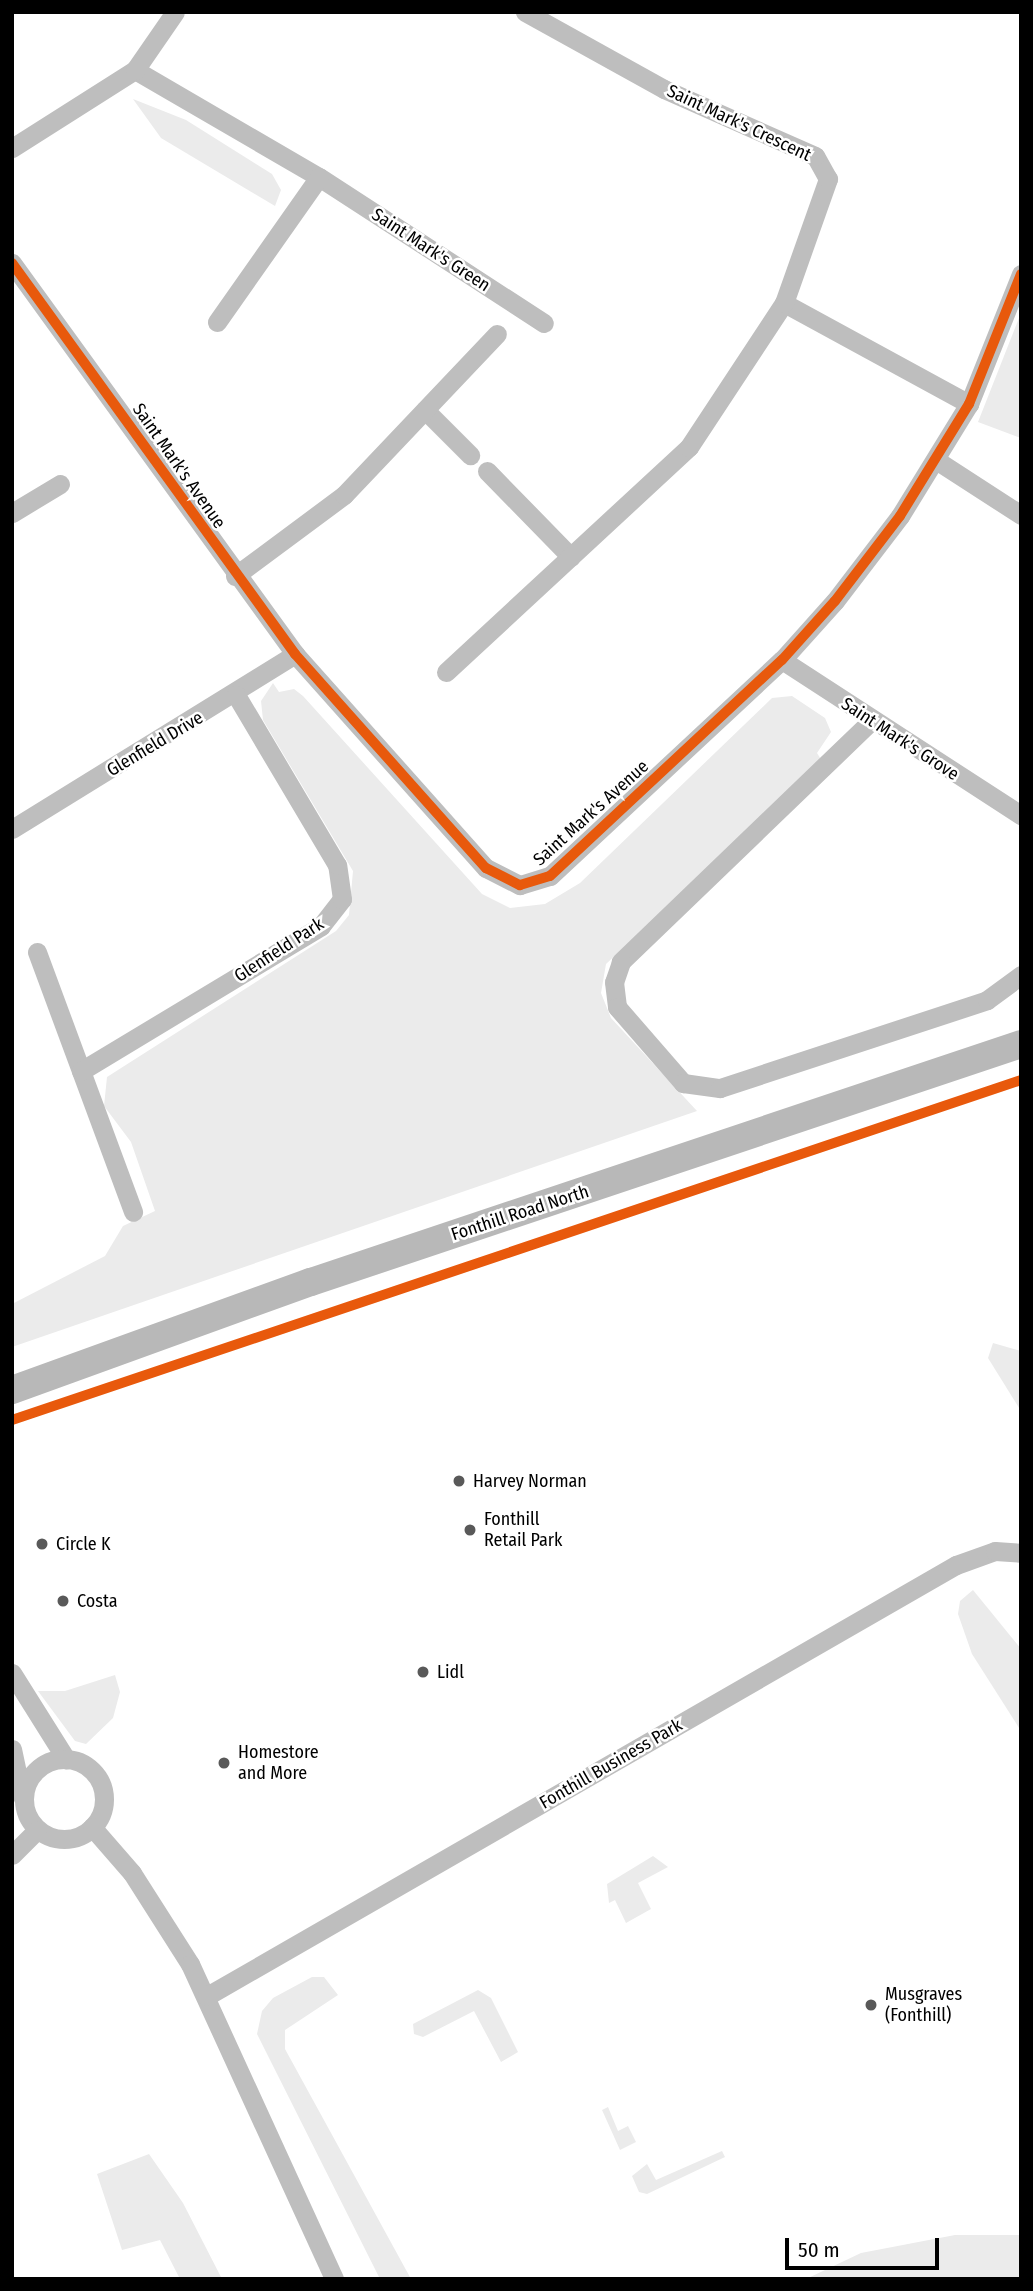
<!DOCTYPE html>
<style>
body{margin:0}
#map{position:relative;width:1033px;height:2291px;overflow:hidden;background:#fff;font-family:"Fira Sans Condensed",sans-serif}
div>[style]{position:absolute}
.green>*{inset:0;background:#ebebeb}
.minor>*{height:19px;margin:-9.5px;padding:0 9.5px;transform-origin:9.5px;border-radius:9.5px;background:#bebebe}
.minor>.ring{margin:-9.5px;padding:0;box-sizing:content-box;background:none;border:19px solid #bebebe;border-radius:50%}
.secondary>*{height:28px;margin:-14px;padding:0 14px;transform-origin:14px;border-radius:14px;background:#b8b8b8}
.cycleway>*{height:10px;margin:-5px;padding:0 5px;transform-origin:5px;border-radius:5px;background:#e8590c}
.dots>*{width:19px;height:19px;translate:-50% -50%;box-sizing:border-box;border:4px solid #fff;border-radius:50%}
span{translate:-50% -50%;white-space:nowrap;text-align:center;line-height:1.15;-webkit-text-stroke:5px #fff;paint-order:stroke}
.street-label{font-size:18px;color:#000}
.poi-label{font-size:18px;color:#000}
.left{translate:0 -50%;text-align:left}
.frame{position:absolute;inset:0;border:14px solid #000;pointer-events:none}
.scale{position:absolute;left:785px;top:2238px;width:154px;height:32px;box-sizing:border-box;border:4px solid #000;border-top:0;padding-left:9px;font-size:21px;line-height:24px;white-space:nowrap;color:#000;-webkit-text-stroke:5px #fff;paint-order:stroke}
</style>
<div id="map">
<div class="green">
<div style="clip-path:polygon(133px 99px,186px 120px,272px 174px,281px 190px,275px 206px,161px 138px)"></div>
<div style="clip-path:polygon(1021px 313px,1021px 438px,978px 422px)"></div>
<div style="clip-path:polygon(273px 683px,279px 692px,294px 689px,303px 696px,482px 894px,510px 908px,545px 904px,580px 883px,772px 698px,792px 696px,825px 718px,831px 732px,817px 753px,822px 761px,606px 964px,601px 993px,611px 1018px,697px 1111px,12px 1347px,12px 1304px,105px 1256px,123px 1226px,155px 1211px,131px 1142px,104px 1106px,107px 1077px,336px 931px,349px 915px,353px 871px,263px 720px,261px 701px)"></div>
<div style="clip-path:polygon(993px 1343px,1021px 1351px,1021px 1411px,988px 1358px)"></div>
<div style="clip-path:polygon(973px 1590px,1021px 1649px,1021px 1731px,972px 1654px,958px 1614px,960px 1601px)"></div>
<div style="clip-path:polygon(115px 1675px,120px 1692px,113px 1718px,86px 1744px,75px 1741px,38px 1691px,65px 1691px)"></div>
<div style="clip-path:polygon(653px 1856px,668px 1867px,638px 1883px,651px 1909px,626px 1923px,615px 1900px,609px 1903px,607px 1884px)"></div>
<div style="clip-path:polygon(312px 1977px,324px 1977px,338px 1995px,285px 2030px,285px 2049px,411px 2279px,380px 2279px,257px 2034px,262px 2011px,273px 1998px)"></div>
<div style="clip-path:polygon(478px 1990px,491px 1998px,518px 2052px,501px 2062px,474px 2011px,423px 2037px,414px 2034px,413px 2024px)"></div>
<div style="clip-path:polygon(608px 2107px,618px 2131px,628px 2126px,636px 2142px,620px 2150px,602px 2110px)"></div>
<div style="clip-path:polygon(722px 2151px,725px 2157px,647px 2194px,639px 2192px,632px 2176px,647px 2164px,656px 2180px)"></div>
<div style="clip-path:polygon(149px 2154px,183px 2203px,222px 2279px,180px 2279px,160px 2240px,122px 2250px,97px 2174px)"></div>
<div style="clip-path:polygon(955px 2235px,1021px 2235px,1021px 2279px,806px 2279px,861px 2253px)"></div>
</div>
<div class="minor">
<div style="left:135px;top:70px;width:213px;rotate:30.2deg"></div>
<div style="left:319px;top:177px;width:268px;rotate:33deg"></div>
<div style="left:12px;top:148px;width:146px;rotate:-32.4deg"></div>
<div style="left:135px;top:70px;width:70px;rotate:-55.4deg"></div>
<div style="left:12px;top:263px;width:483px;rotate:54.1deg"></div>
<div style="left:295px;top:654px;width:287px;rotate:48.3deg"></div>
<div style="left:486px;top:868px;width:38px;rotate:27deg"></div>
<div style="left:520px;top:885px;width:31px;rotate:-17deg"></div>
<div style="left:550px;top:876px;width:317px;rotate:-43deg"></div>
<div style="left:782px;top:660px;width:79px;rotate:-48.1deg"></div>
<div style="left:835px;top:601px;width:107px;rotate:-52.6deg"></div>
<div style="left:900px;top:516px;width:132px;rotate:-58.4deg"></div>
<div style="left:969px;top:404px;width:140px;rotate:-68.2deg"></div>
<div style="left:784px;top:303px;width:211px;rotate:28.6deg"></div>
<div style="left:217px;top:322px;width:177px;rotate:-54.9deg"></div>
<div style="left:425px;top:410px;width:64px;rotate:45deg"></div>
<div style="left:936px;top:460px;width:101px;rotate:32.9deg"></div>
<div style="left:487px;top:471px;width:120px;rotate:45.7deg"></div>
<div style="left:12px;top:513px;width:56px;rotate:-31.1deg"></div>
<div style="left:235px;top:576px;width:136px;rotate:-36.6deg"></div>
<div style="left:344px;top:495px;width:222px;rotate:-46.5deg"></div>
<div style="left:782px;top:660px;width:285px;rotate:33deg"></div>
<div style="left:446px;top:672px;width:331px;rotate:-42.8deg"></div>
<div style="left:689px;top:447px;width:173px;rotate:-56.6deg"></div>
<div style="left:784px;top:303px;width:132px;rotate:-70.5deg"></div>
<div style="left:828px;top:179px;width:26px;rotate:-119deg"></div>
<div style="left:815px;top:156px;width:165px;rotate:-156.1deg"></div>
<div style="left:664px;top:89px;width:159px;rotate:-151deg"></div>
<div style="left:870px;top:722px;width:346px;rotate:136.1deg"></div>
<div style="left:621px;top:962px;width:21px;rotate:109deg"></div>
<div style="left:614px;top:982px;width:25px;rotate:83deg"></div>
<div style="left:617px;top:1007px;width:101px;rotate:49deg"></div>
<div style="left:683px;top:1083px;width:37px;rotate:8deg"></div>
<div style="left:720px;top:1088px;width:281px;rotate:-18.2deg"></div>
<div style="left:987px;top:1000px;width:42px;rotate:-36.3deg"></div>
<div style="left:12px;top:829px;width:333px;rotate:-31.7deg"></div>
<div style="left:37px;top:952px;width:277px;rotate:69.7deg"></div>
<div style="left:81px;top:1071px;width:280px;rotate:-31.1deg"></div>
<div style="left:321px;top:926px;width:34px;rotate:-52deg"></div>
<div style="left:342px;top:899px;width:34px;rotate:-98deg"></div>
<div style="left:337px;top:865px;width:198px;rotate:-120.7deg"></div>
<div style="left:12px;top:1673px;width:102px;rotate:57.9deg"></div>
<div style="left:12px;top:1749px;width:48px;rotate:78deg"></div>
<div class="ring" style="left:24px;top:1759px;width:61px;height:61px"></div>
<div style="left:92px;top:1827px;width:61px;rotate:49deg"></div>
<div style="left:132px;top:1873px;width:108px;rotate:57.5deg"></div>
<div style="left:190px;top:1964px;width:346px;rotate:65.4deg"></div>
<div style="left:12px;top:1855px;width:35px;rotate:-45deg"></div>
<div style="left:207px;top:1996px;width:864px;rotate:-29.92deg"></div>
<div style="left:956px;top:1565px;width:41px;rotate:-19.7deg"></div>
<div style="left:995px;top:1551px;width:26px;rotate:4deg"></div>
</div>
<div class="secondary">
<div style="left:12px;top:1390px;width:318px;rotate:-19.9deg"></div>
<div style="left:311px;top:1282px;width:749px;rotate:-18.53deg"></div>
</div>
<div class="cycleway">
<div style="left:12px;top:263px;width:483px;rotate:54.1deg"></div>
<div style="left:295px;top:654px;width:287px;rotate:48.3deg"></div>
<div style="left:486px;top:868px;width:38px;rotate:27deg"></div>
<div style="left:520px;top:885px;width:31px;rotate:-17deg"></div>
<div style="left:550px;top:876px;width:317px;rotate:-43deg"></div>
<div style="left:782px;top:660px;width:79px;rotate:-48.1deg"></div>
<div style="left:835px;top:601px;width:107px;rotate:-52.6deg"></div>
<div style="left:900px;top:516px;width:132px;rotate:-58.4deg"></div>
<div style="left:969px;top:404px;width:140px;rotate:-68.2deg"></div>
<div style="left:12px;top:1420px;width:1065px;rotate:-18.62deg"></div>
</div>
<div class="dots">
<div style="left:459px;top:1481px;background:#595959"></div>
<div style="left:470px;top:1530px;background:#595959"></div>
<div style="left:42px;top:1544px;background:#595959"></div>
<div style="left:63px;top:1601px;background:#595959"></div>
<div style="left:423px;top:1672px;background:#595959"></div>
<div style="left:224px;top:1763px;background:#595959"></div>
<div style="left:871px;top:2005px;background:#595959"></div>
</div>
<div class="street-label">
<span style="left:739px;top:123px;rotate:25deg">Saint Mark's Crescent</span>
<span style="left:431px;top:250px;rotate:33deg">Saint Mark's Green</span>
<span style="left:179px;top:466px;rotate:55deg">Saint Mark's Avenue</span>
<span style="left:900px;top:739px;rotate:33deg">Saint Mark's Grove</span>
<span style="left:155px;top:744px;rotate:-31deg">Glenfield Drive</span>
<span style="left:591px;top:813px;rotate:-42deg">Saint Mark's Avenue</span>
<span style="left:279px;top:950px;rotate:-33deg">Glenfield Park</span>
<span style="left:520px;top:1213px;rotate:-18deg">Fonthill Road North</span>
<span style="left:611px;top:1764px;rotate:-30deg">Fonthill Business Park</span>
</div>
<div class="poi-label">
<span class="left" style="left:473px;top:1481px">Harvey Norman</span>
<span class="left" style="left:484px;top:1530px">Fonthill<br>Retail Park</span>
<span class="left" style="left:56px;top:1544px">Circle K</span>
<span class="left" style="left:77px;top:1601px">Costa</span>
<span class="left" style="left:437px;top:1672px">Lidl</span>
<span class="left" style="left:238px;top:1763px">Homestore<br>and More</span>
<span class="left" style="left:885px;top:2005px">Musgraves<br>(Fonthill)</span>
</div>
<div class="frame"></div>
<div class="scale">50 m</div>
</div>
